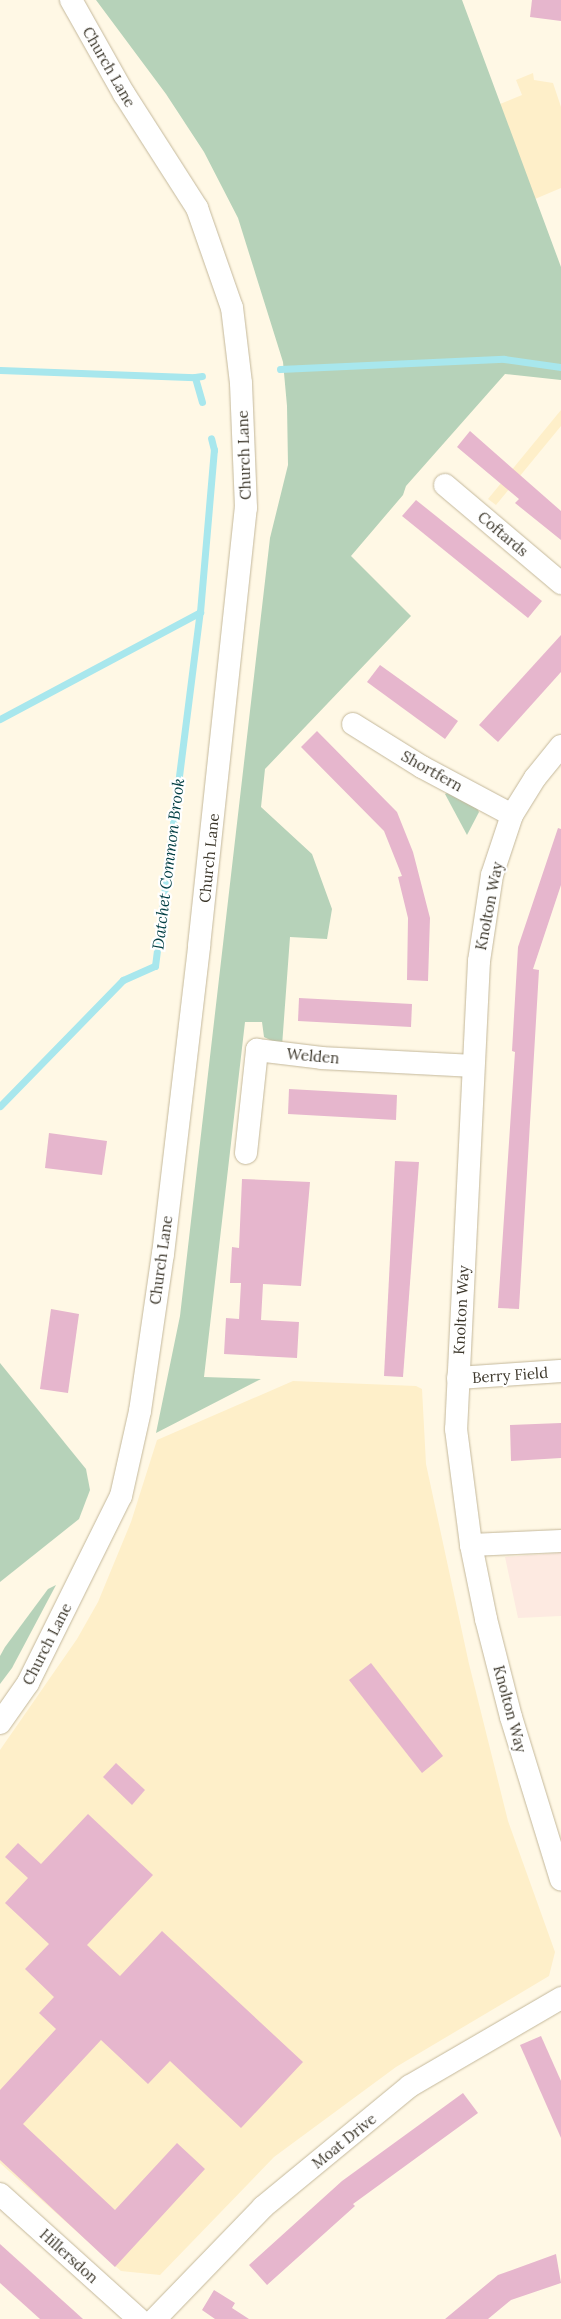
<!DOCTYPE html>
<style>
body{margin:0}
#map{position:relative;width:561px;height:2319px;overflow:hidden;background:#fff8e5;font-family:Lora,serif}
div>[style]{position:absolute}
.commercial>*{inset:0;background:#fdeae1}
.built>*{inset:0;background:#feefc9}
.green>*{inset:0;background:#b6d2b9}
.stream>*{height:7px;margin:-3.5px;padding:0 3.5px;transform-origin:3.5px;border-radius:3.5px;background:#a8e7ed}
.building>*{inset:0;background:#e6b6cd}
.roads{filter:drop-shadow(0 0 1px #c4b89b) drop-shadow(0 0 1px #c4b89b)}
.street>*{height:22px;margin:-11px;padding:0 11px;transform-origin:11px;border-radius:11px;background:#fff}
span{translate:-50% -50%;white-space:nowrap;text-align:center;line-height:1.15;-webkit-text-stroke:4.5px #fff;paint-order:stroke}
.street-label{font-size:15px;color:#3c372b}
.water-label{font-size:16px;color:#013e43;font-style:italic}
</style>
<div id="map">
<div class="commercial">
<div style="clip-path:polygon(558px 1547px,561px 1547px,561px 1616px,518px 1618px,505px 1557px,558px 1553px)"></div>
</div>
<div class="built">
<div style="clip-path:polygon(533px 73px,534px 80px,553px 83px,561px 107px,561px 188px,535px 199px,500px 104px,522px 95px,516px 80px)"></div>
<div style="clip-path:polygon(561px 410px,561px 426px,496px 505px,488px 499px)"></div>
<div style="clip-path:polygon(293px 1381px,416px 1386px,422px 1389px,426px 1464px,469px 1664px,508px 1821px,555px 1952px,549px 1976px,396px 2067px,274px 2157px,160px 2275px,121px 2271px,0 2163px,0 1750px,77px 1639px,98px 1602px,131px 1522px,157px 1440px)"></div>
</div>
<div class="green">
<div style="clip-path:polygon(96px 0,462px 0,561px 267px,561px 380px,505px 374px,406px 486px,403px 495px,351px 556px,411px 616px,265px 769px,261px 807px,312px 854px,332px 909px,327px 939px,290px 937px,282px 1046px,264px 1037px,262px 1022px,245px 1022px,204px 1377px,261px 1379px,156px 1433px,180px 1316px,270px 538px,288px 465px,287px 406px,283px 362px,238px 218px,204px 152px,166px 94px)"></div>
<div style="clip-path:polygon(449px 792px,476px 806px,479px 812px,467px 835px,445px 794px)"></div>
<div style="clip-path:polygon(0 1363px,86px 1469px,90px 1490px,79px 1519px,0 1582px)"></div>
<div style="clip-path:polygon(56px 1585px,12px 1668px,0 1684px,0 1656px,5px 1647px,48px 1589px)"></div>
</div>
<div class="stream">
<div style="left:280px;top:369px;width:224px;rotate:-2.6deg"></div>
<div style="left:504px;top:359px;width:58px;rotate:8deg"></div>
<div style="left:0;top:370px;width:195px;rotate:2.1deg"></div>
<div style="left:202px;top:402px;width:26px;rotate:-106deg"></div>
<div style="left:195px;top:377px;width:7px;rotate:-8deg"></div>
<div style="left:0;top:719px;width:227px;rotate:-28.1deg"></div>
<div style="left:0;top:1106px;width:176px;rotate:-45.7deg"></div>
<div style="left:123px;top:980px;width:35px;rotate:-24deg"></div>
<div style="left:155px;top:966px;width:357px;rotate:-82.8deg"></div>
<div style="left:200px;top:612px;width:163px;rotate:-85.1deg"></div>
<div style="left:214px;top:450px;width:12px;rotate:-104deg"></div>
</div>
<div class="building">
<div style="clip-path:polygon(532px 0,561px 0,561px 21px,530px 17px)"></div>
<div style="clip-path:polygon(470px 431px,561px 511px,561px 540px,515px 503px,519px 499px,457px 447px)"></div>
<div style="clip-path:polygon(416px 500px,542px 601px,528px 618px,402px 516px)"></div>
<div style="clip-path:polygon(561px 635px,561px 672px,498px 742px,479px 725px)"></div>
<div style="clip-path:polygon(380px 665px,458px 721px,445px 739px,367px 682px)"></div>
<div style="clip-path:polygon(317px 731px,397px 812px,413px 852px,430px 918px,428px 981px,407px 980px,408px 918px,398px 877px,402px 876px,384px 831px,301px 747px)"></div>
<div style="clip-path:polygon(558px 828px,561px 829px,561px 885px,533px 969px,539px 970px,519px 1309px,498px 1308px,515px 1052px,512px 1051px,518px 947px)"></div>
<div style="clip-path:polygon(299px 998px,412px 1004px,411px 1027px,298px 1021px)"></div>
<div style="clip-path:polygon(289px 1089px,397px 1095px,396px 1120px,288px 1114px)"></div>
<div style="clip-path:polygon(49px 1133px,107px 1141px,102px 1175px,45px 1168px)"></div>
<div style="clip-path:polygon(395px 1161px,419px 1162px,403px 1377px,384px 1376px)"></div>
<div style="clip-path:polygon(242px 1179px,310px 1182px,301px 1286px,263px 1284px,261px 1320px,299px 1322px,297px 1358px,224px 1354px,226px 1318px,239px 1319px,241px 1283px,230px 1283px,232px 1247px,239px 1248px)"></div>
<div style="clip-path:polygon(51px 1309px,79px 1314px,68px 1393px,40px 1389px)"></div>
<div style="clip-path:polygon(561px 1423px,561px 1458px,511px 1461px,510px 1425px)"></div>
<div style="clip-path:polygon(371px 1663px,443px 1756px,422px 1773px,349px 1680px)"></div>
<div style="clip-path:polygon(116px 1763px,145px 1790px,132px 1805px,103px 1777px)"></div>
<div style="clip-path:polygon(88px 1814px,153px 1875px,87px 1945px,120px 1976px,162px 1931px,303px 2062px,241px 2128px,170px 2061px,148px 2084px,101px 2040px,23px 2124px,115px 2210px,177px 2143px,205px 2169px,115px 2267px,0 2160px,0 2090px,56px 2029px,39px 2013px,54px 1997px,25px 1969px,49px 1944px,5px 1903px,28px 1878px,5px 1857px,18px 1843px,41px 1864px)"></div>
<div style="clip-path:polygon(541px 2036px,561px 2081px,561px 2138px,520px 2045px)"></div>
<div style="clip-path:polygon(463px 2093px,478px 2113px,353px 2204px,355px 2206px,267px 2285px,249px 2265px,342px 2181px)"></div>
<div style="clip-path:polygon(0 2244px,83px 2319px,40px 2319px,0 2283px)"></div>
<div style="clip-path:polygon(556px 2254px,561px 2283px,511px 2300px,488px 2319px,445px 2319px,498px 2275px)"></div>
<div style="clip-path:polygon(214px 2290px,235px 2303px,232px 2308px,249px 2319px,215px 2319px,202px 2310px)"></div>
</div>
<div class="roads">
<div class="street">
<div style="left:445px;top:485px;width:152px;rotate:40.2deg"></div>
<div style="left:353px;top:724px;width:81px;rotate:31.9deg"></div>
<div style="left:422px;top:767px;width:102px;rotate:28.1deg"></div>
<div style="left:561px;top:746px;width:41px;rotate:129.1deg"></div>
<div style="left:535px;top:778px;width:44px;rotate:121.9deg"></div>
<div style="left:512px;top:815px;width:63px;rotate:108.4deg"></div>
<div style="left:492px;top:875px;width:87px;rotate:98.6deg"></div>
<div style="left:479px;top:961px;width:469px;rotate:92.8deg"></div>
<div style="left:456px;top:1429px;width:117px;rotate:82.6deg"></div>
<div style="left:471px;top:1545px;width:76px;rotate:78.5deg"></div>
<div style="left:486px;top:1619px;width:101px;rotate:75.7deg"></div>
<div style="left:511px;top:1717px;width:170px;rotate:72.9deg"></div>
<div style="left:246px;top:1153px;width:104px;rotate:-83.9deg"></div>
<div style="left:257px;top:1050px;width:65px;rotate:7deg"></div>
<div style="left:322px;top:1058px;width:151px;rotate:3deg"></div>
<div style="left:458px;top:1378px;width:103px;rotate:-3.9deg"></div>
<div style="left:471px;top:1545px;width:90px;rotate:-2.5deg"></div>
<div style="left:0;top:1723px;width:49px;rotate:-55deg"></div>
<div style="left:28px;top:1683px;width:209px;rotate:-63.6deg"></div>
<div style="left:121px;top:1496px;width:87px;rotate:-77.4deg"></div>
<div style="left:140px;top:1411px;width:159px;rotate:-81.7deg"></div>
<div style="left:163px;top:1254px;width:310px;rotate:-83.3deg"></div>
<div style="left:199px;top:946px;width:441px;rotate:-83.9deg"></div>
<div style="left:246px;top:508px;width:125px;rotate:-92.3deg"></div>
<div style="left:241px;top:383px;width:76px;rotate:-96.8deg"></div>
<div style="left:232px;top:308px;width:106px;rotate:-109.3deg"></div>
<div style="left:197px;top:208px;width:135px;rotate:-122.6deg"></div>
<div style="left:124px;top:94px;width:108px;rotate:-119.4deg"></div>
<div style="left:0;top:2194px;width:187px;rotate:42deg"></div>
<div style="left:155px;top:2319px;width:156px;rotate:-46deg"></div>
<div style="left:263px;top:2207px;width:190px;rotate:-39.5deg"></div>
<div style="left:410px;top:2086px;width:175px;rotate:-30.2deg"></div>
</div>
</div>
<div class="street-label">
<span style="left:109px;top:67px;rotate:60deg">Church Lane</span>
<span style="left:244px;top:455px;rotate:-92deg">Church Lane</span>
<span style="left:503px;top:534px;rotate:40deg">Coftards</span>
<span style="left:432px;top:771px;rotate:29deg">Shortfern</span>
<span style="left:209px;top:858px;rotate:-84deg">Church Lane</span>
<span style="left:489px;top:906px;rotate:-79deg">Knolton Way</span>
<span style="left:313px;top:1056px;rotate:5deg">Welden</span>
<span style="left:161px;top:1260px;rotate:-82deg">Church Lane</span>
<span style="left:461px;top:1310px;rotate:-87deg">Knolton Way</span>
<span style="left:510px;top:1375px;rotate:-4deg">Berry Field</span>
<span style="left:47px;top:1644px;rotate:-63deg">Church Lane</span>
<span style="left:510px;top:1709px;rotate:75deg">Knolton Way</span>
<span style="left:344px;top:2141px;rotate:-39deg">Moat Drive</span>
<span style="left:69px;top:2256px;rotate:42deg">Hillersdon</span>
</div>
<div class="water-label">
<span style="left:168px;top:864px;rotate:-83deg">Datchet Common Brook</span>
</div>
</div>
